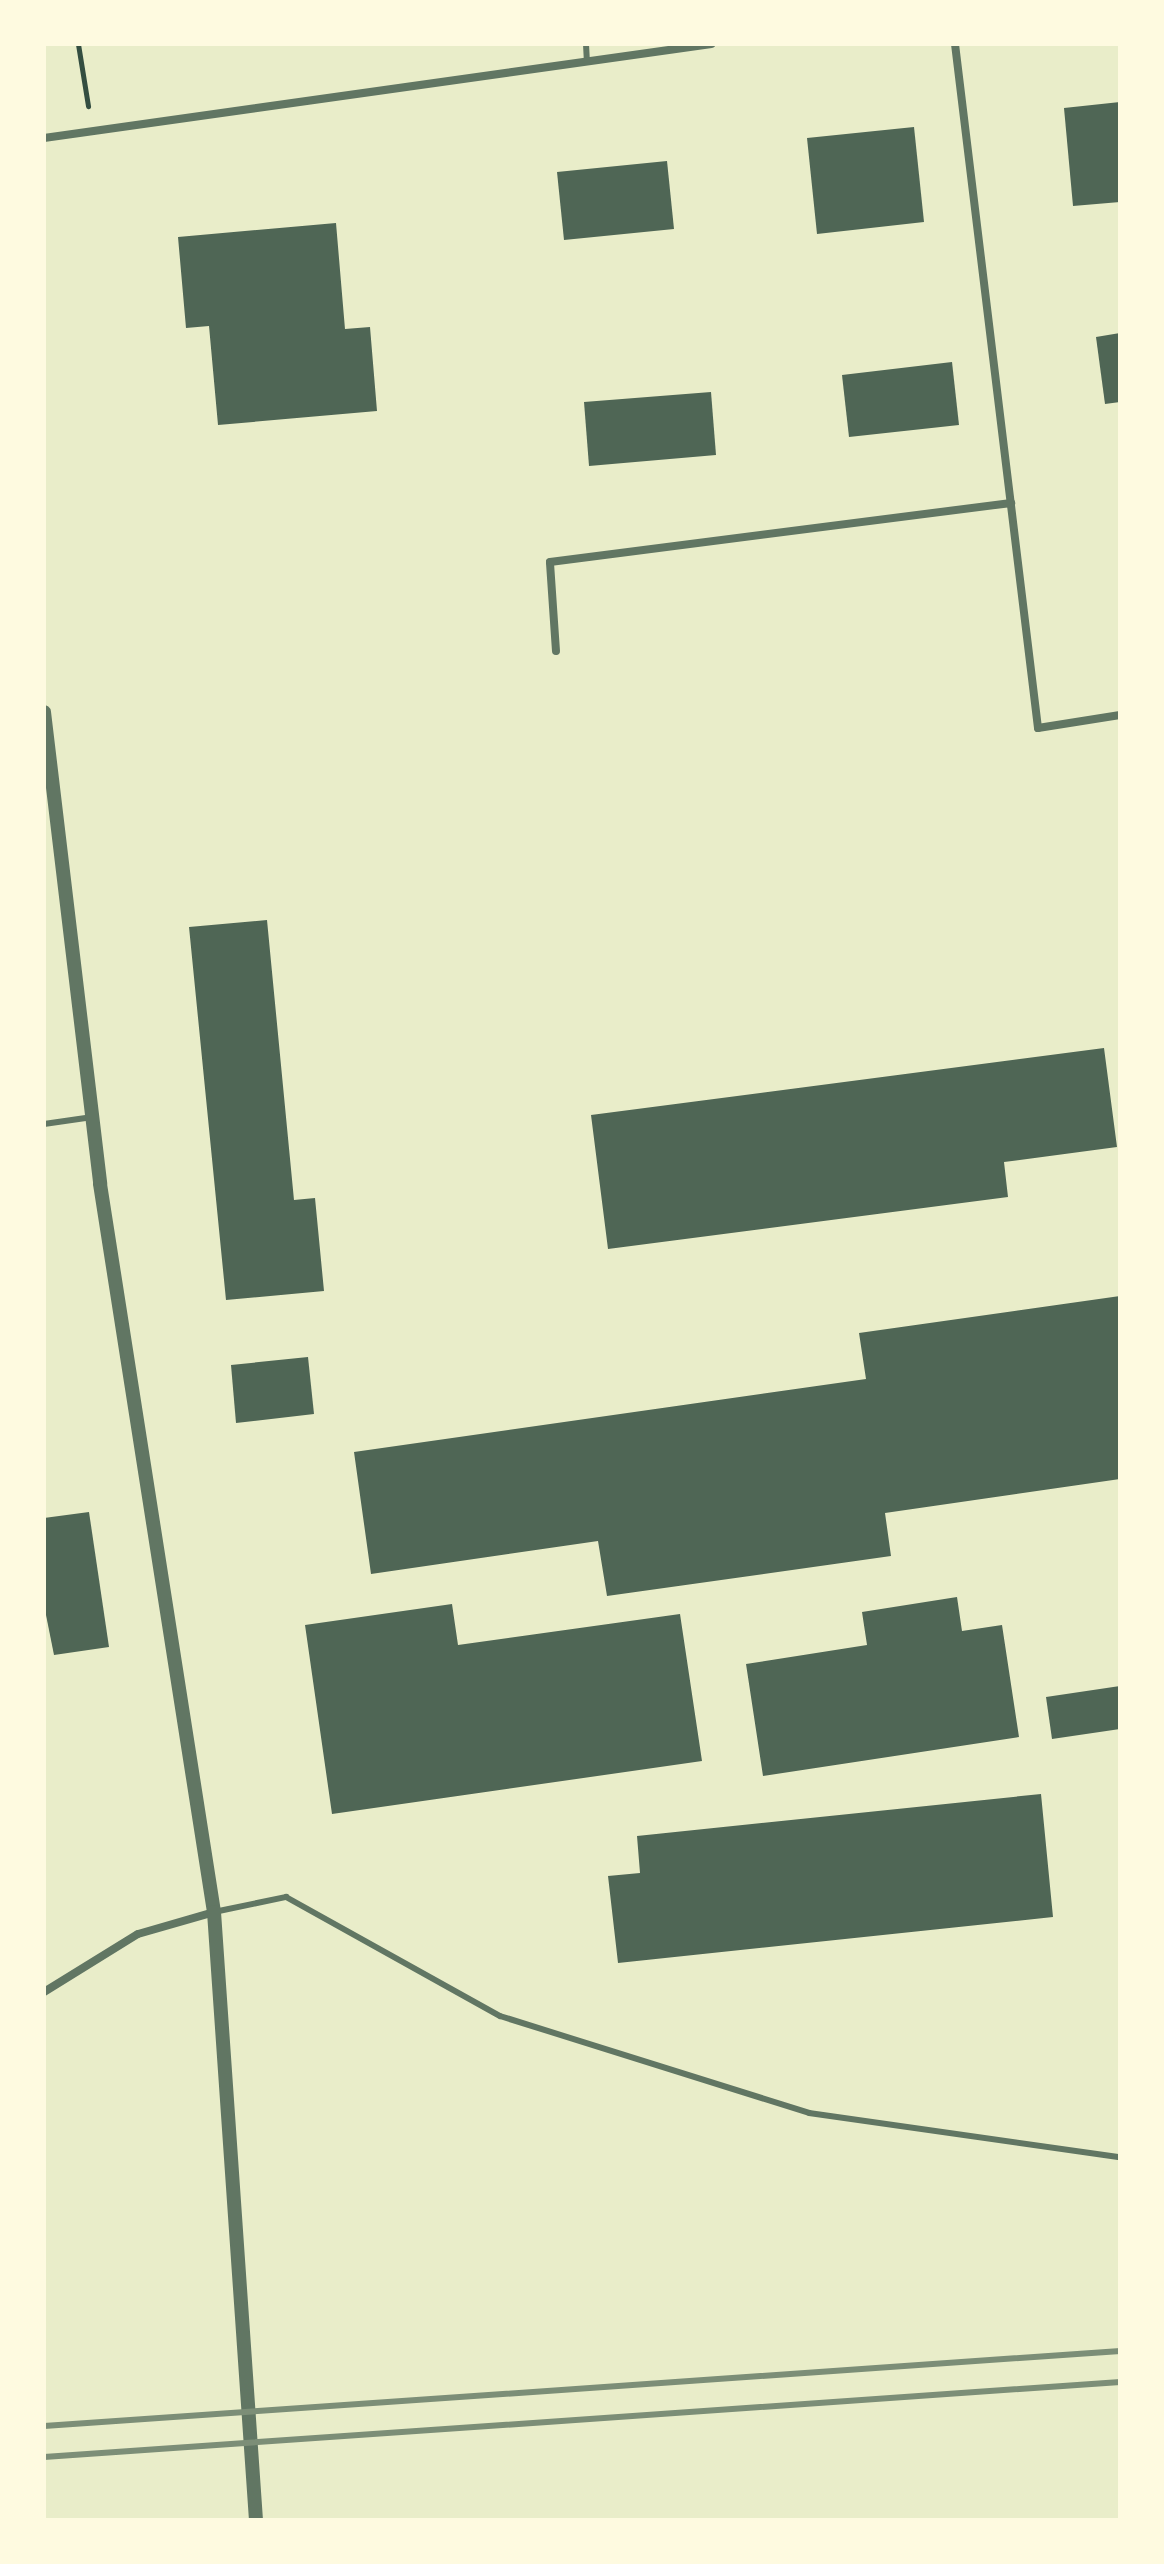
<!DOCTYPE html>
<style>
body{margin:0}
#map{position:relative;width:1164px;height:2564px;overflow:hidden;background:#e9edc9;font-family:"DM Sans",sans-serif}
div>[style]{position:absolute}
.building>*{inset:0;background:#4f6655}
.path>*{height:5px;margin:-2.5px;padding:0 2.5px;transform-origin:2.5px;border-radius:2.5px;background:#344e41}
.service>*{height:6px;margin:-3px;padding:0 3px;transform-origin:3px;border-radius:3px;background:#617663}
.minor>*{height:8px;margin:-4px;padding:0 4px;transform-origin:4px;border-radius:4px;background:#617663}
.tertiary>*{height:14px;margin:-7px;padding:0 7px;transform-origin:7px;border-radius:7px;background:#617663}
.rail>*{height:6px;margin:-3px;padding:0 3px;transform-origin:3px;border-radius:3px;background:#7c8e77}
span{translate:-50% -50%;white-space:nowrap;text-align:center;line-height:1.15;-webkit-text-stroke:8px #fefae0;paint-order:stroke}
.frame{position:absolute;inset:0;border:46px solid #fefae0;pointer-events:none}
</style>
<div id="map">
<div class="building">
<div style="clip-path:polygon(1120px 102px,1120px 202px,1073px 206px,1064px 108px)"></div>
<div style="clip-path:polygon(914px 127px,924px 222px,817px 234px,807px 138px)"></div>
<div style="clip-path:polygon(667px 161px,674px 229px,564px 240px,557px 172px)"></div>
<div style="clip-path:polygon(336px 223px,345px 329px,370px 327px,377px 411px,218px 425px,209px 326px,186px 328px,178px 237px)"></div>
<div style="clip-path:polygon(1120px 333px,1120px 402px,1105px 404px,1096px 337px)"></div>
<div style="clip-path:polygon(952px 362px,959px 425px,849px 437px,842px 375px)"></div>
<div style="clip-path:polygon(711px 392px,716px 455px,589px 466px,584px 402px)"></div>
<div style="clip-path:polygon(267px 920px,294px 1200px,315px 1198px,324px 1291px,226px 1300px,189px 927px)"></div>
<div style="clip-path:polygon(1104px 1048px,1117px 1147px,1004px 1162px,1008px 1197px,608px 1249px,591px 1115px)"></div>
<div style="clip-path:polygon(1120px 1296px,1120px 1479px,885px 1513px,891px 1556px,607px 1596px,598px 1541px,371px 1574px,354px 1452px,866px 1379px,859px 1333px)"></div>
<div style="clip-path:polygon(308px 1357px,314px 1414px,236px 1423px,231px 1365px)"></div>
<div style="clip-path:polygon(89px 1512px,109px 1647px,54px 1655px,44px 1605px,44px 1518px)"></div>
<div style="clip-path:polygon(957px 1597px,962px 1631px,1002px 1625px,1019px 1737px,763px 1776px,746px 1664px,867px 1645px,862px 1612px)"></div>
<div style="clip-path:polygon(452px 1604px,458px 1645px,680px 1614px,702px 1761px,332px 1814px,305px 1625px)"></div>
<div style="clip-path:polygon(1120px 1686px,1120px 1729px,1052px 1739px,1046px 1697px)"></div>
<div style="clip-path:polygon(1041px 1794px,1053px 1917px,618px 1963px,608px 1876px,640px 1873px,637px 1836px)"></div>
</div>
<div class="path">
<div style="left:78px;top:44px;width:63px;rotate:80.8deg"></div>
</div>
<div class="service">
<div style="left:586px;top:44px;width:17px;rotate:87deg"></div>
<div style="left:44px;top:1124px;width:49px;rotate:-8.3deg"></div>
<div style="left:214px;top:1912px;width:74px;rotate:-11.8deg"></div>
<div style="left:286px;top:1897px;width:245px;rotate:29.1deg"></div>
<div style="left:500px;top:2016px;width:324px;rotate:17.4deg"></div>
<div style="left:809px;top:2113px;width:314px;rotate:8.1deg"></div>
</div>
<div class="minor">
<div style="left:955px;top:44px;width:689px;rotate:83.08deg"></div>
<div style="left:1038px;top:728px;width:83px;rotate:-9deg"></div>
<div style="left:44px;top:138px;width:674px;rotate:-8.02deg"></div>
<div style="left:556px;top:651px;width:89px;rotate:-93.9deg"></div>
<div style="left:550px;top:562px;width:465px;rotate:-7.3deg"></div>
<div style="left:44px;top:1992px;width:110px;rotate:-31.7deg"></div>
<div style="left:138px;top:1934px;width:79px;rotate:-16.1deg"></div>
</div>
<div class="tertiary">
<div style="left:44px;top:712px;width:475px;rotate:83.2deg"></div>
<div style="left:100px;top:1184px;width:737px;rotate:81.1deg"></div>
<div style="left:214px;top:1912px;width:609px;rotate:86.05deg"></div>
</div>
<div class="rail">
<div style="left:44px;top:2426px;width:1079px;rotate:-3.99deg"></div>
<div style="left:44px;top:2457px;width:1079px;rotate:-3.99deg"></div>
</div>
<div class="frame"></div>
</div>
